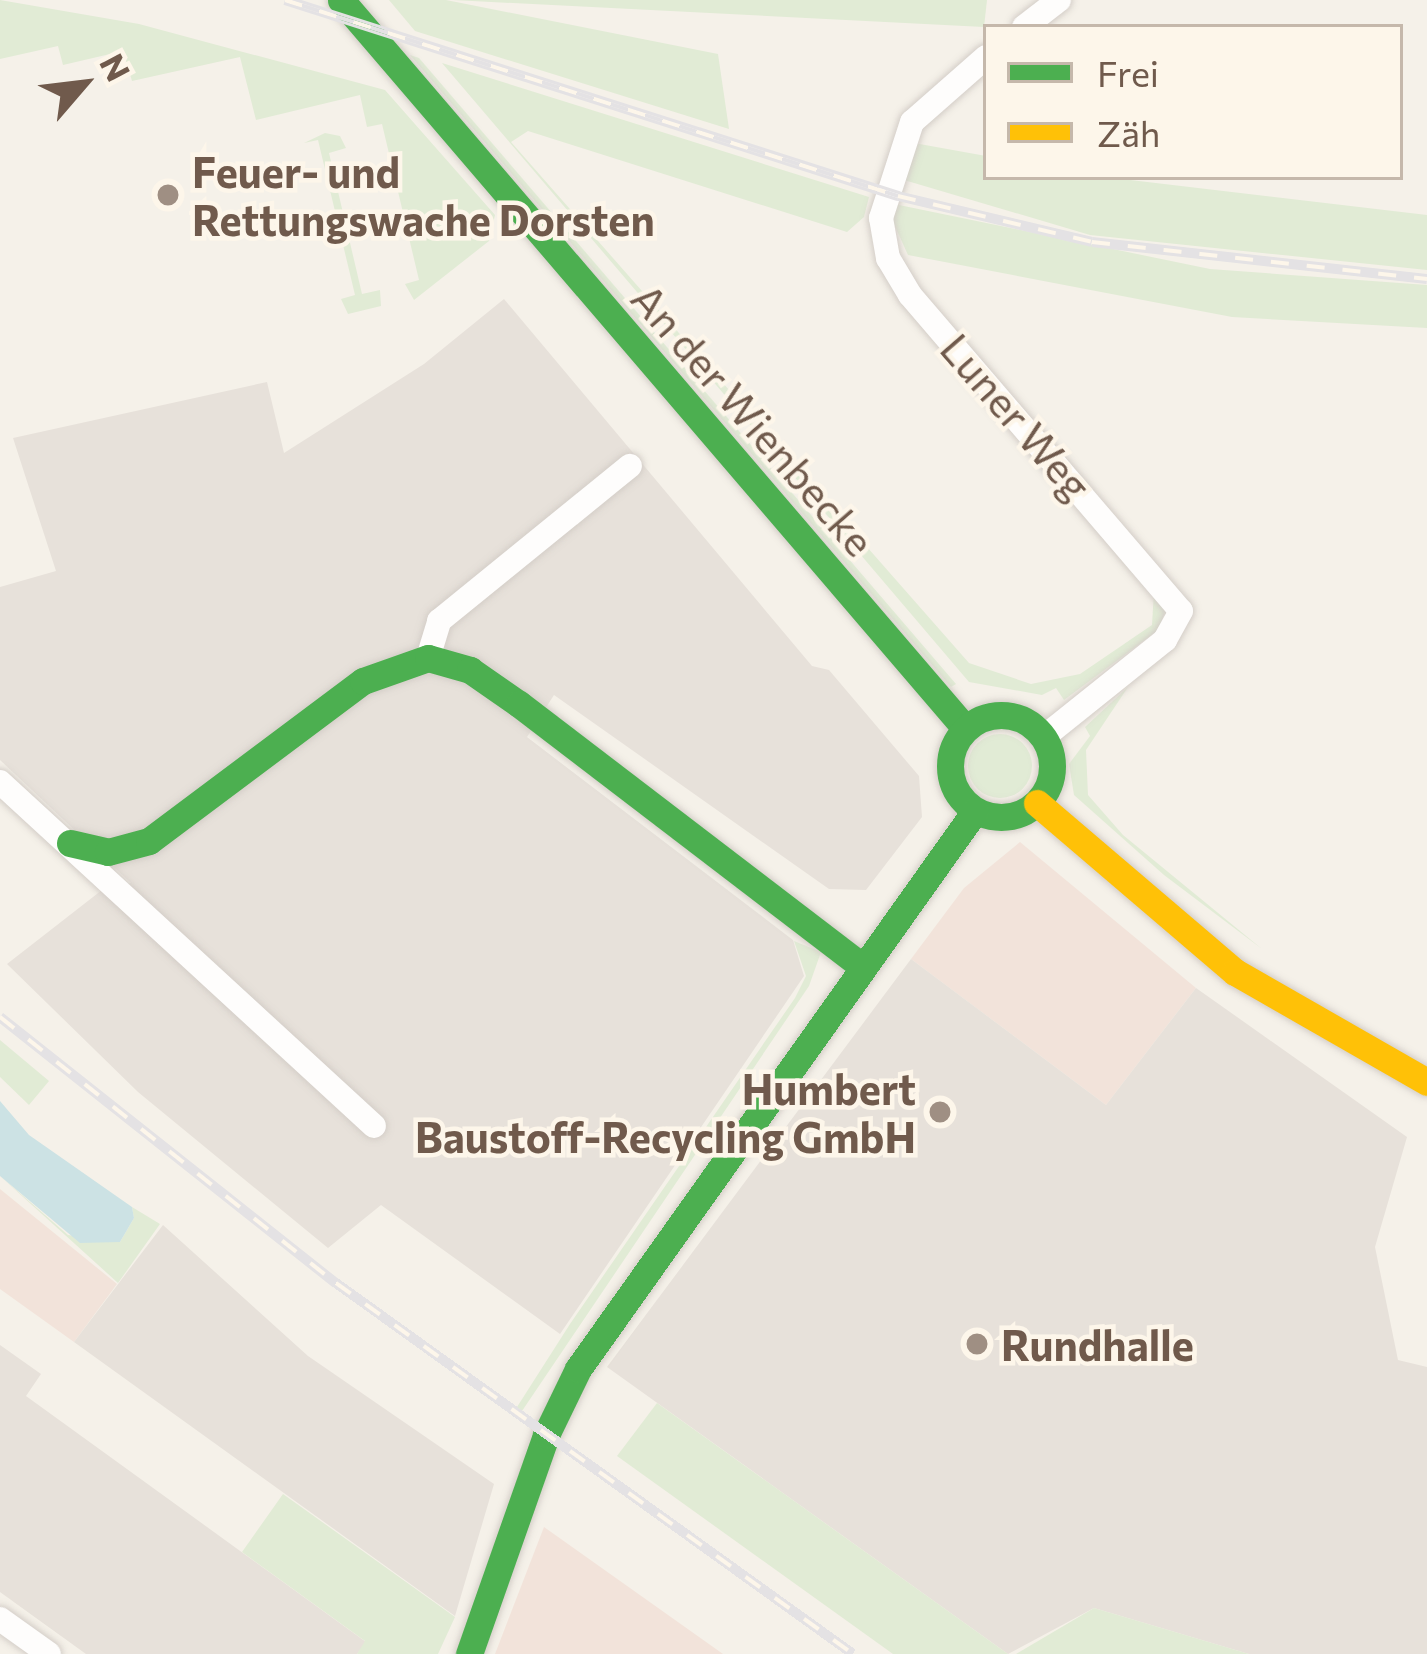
<!DOCTYPE html>
<meta charset="utf-8">
<style>
body{margin:0}
#map{position:relative;width:1427px;height:1654px;overflow:hidden;background:#f5f1e9;font-family:Commissioner,sans-serif}
div>[style]{position:absolute}
.commercial>*{inset:0;background:#f2e3da}
.industrial>*{inset:0;background:#e7e1da}
.green>*{inset:0;background:#e1ebd5}
.round{border-radius:50%}
.water>*{inset:0;background:#cce2e4}
.roads{filter:drop-shadow(0 0 3px #d4cec8) drop-shadow(0 0 3px #d4cec8)}
.street>*{height:24px;margin:-12px;padding:0 12px;transform-origin:12px;border-radius:12px;background:#fefdfc}
.fast>*{height:27px;margin:-13.5px;padding:0 13.5px;transform-origin:13.5px;border-radius:13.5px;background:#4caf50}
.fast>.ring{margin:-13.5px;padding:0;box-sizing:content-box;background:none;border:27px solid #4caf50;border-radius:50%}
.slow>*{height:27px;margin:-13.5px;padding:0 13.5px;transform-origin:13.5px;border-radius:13.5px;background:#ffc107}
.rail>*{height:10px;margin-top:-5px;transform-origin:0;background:repeating-linear-gradient(90deg,#fdf6ea 0 18px,#e4e2e4 0 36px);box-sizing:border-box;border-block:3px solid #e4e2e4}
.dots>*{width:33px;height:33px;translate:-50% -50%;box-sizing:border-box;border:6px solid #fdf6ea;border-radius:50%}
span{translate:-50% -50%;white-space:nowrap;text-align:center;line-height:1.15;-webkit-text-stroke:9px #fdf6ea;paint-order:stroke}
.poi-label{font-size:42px;color:#705a4c;font-weight:700}
.left{translate:0 -50%;text-align:left}
.right{translate:-100% -50%;text-align:right}
.street-label{font-size:42px;color:#705a4c}
.legend{position:absolute;left:983px;top:24px;width:420px;height:156px;box-sizing:border-box;background:#fdf6ea;border:3px solid #c5b8ab;margin:0;padding:15px 21px;list-style:none;font-size:36px;color:#705a4c}
.legend li{display:flex;align-items:center;gap:24px;height:60px}
.legend b{width:60px;border:3px solid #c5b8ab}
.north{position:absolute;left:24px;top:24px;width:120px;height:120px;-webkit-text-stroke:9px #fdf6ea;paint-order:stroke;rotate:62deg;font-size:33px;font-weight:700;line-height:48px;text-align:center;color:#705a4c}
.north::after{content:'';display:block;margin:auto;width:42px;height:54px;background:#705a4c;clip-path:polygon(50% 0,100% 100%,50% 72%,0 100%)}
</style>
<div id="map">
<div class="commercial">
<div style="clip-path:polygon(1020px 842px,1196px 988px,1106px 1105px,911px 959px,964px 888px)"></div>
<div style="clip-path:polygon(0 1189px,117px 1284px,74px 1342px,0 1289px)"></div>
<div style="clip-path:polygon(544px 1527px,723px 1654px,495px 1654px)"></div>
</div>
<div class="industrial">
<div style="clip-path:polygon(504px 299px,812px 666px,829px 670px,919px 776px,922px 817px,866px 890px,829px 889px,554px 695px,527px 737px,793px 940px,804px 976px,560px 1334px,381px 1205px,328px 1248px,138px 1092px,7px 964px,102px 890px,131px 883px,0 760px,0 587px,56px 571px,13px 438px,267px 382px,284px 453px,424px 364px)"></div>
<div style="clip-path:polygon(911px 959px,1106px 1105px,1196px 988px,1407px 1137px,1375px 1247px,1398px 1360px,1427px 1367px,1427px 1654px,1249px 1654px,1094px 1608px,1008px 1654px,607px 1367px)"></div>
<div style="clip-path:polygon(163px 1225px,308px 1356px,494px 1484px,455px 1616px,74px 1342px)"></div>
<div style="clip-path:polygon(0 1345px,41px 1374px,26px 1396px,366px 1642px,357px 1654px,86px 1654px,0 1592px)"></div>
</div>
<div class="green">
<div style="clip-path:polygon(0 0,139px 24px,385px 90px,495px 215px,489px 241px,414px 300px,405px 284px,419px 280px,382px 124px,367px 127px,360px 95px,256px 120px,240px 57px,132px 81px,123px 51px,63px 65px,58px 46px,0 59px)"></div>
<div style="clip-path:polygon(389px 0,446px 0,718px 54px,729px 129px,415px 31px)"></div>
<div style="clip-path:polygon(453px 0,987px 0,984px 27px)"></div>
<div style="clip-path:polygon(410px 55px,419px 58px,956px 684px,951px 687px)"></div>
<div style="clip-path:polygon(442px 63px,869px 197px,864px 217px,847px 232px,528px 131px,511px 142px,969px 663px,1031px 684px,1080px 674px,1152px 625px,1154px 591px,1166px 609px,1158px 630px,1064px 700px,1056px 688px,1042px 695px,969px 682px)"></div>
<div style="clip-path:polygon(325px 133px,340px 136px,346px 148px,329px 153px,362px 294px,380px 290px,381px 306px,348px 314px,341px 299px,355px 295px,318px 140px,304px 143px)"></div>
<div style="clip-path:polygon(914px 143px,986px 156px,986px 177px,1105px 177px,1427px 215px,1427px 270px,1090px 235px,904px 180px)"></div>
<div style="clip-path:polygon(894px 204px,1210px 269px,1427px 285px,1427px 328px,1232px 317px,908px 255px,889px 213px)"></div>
<div style="clip-path:polygon(1128px 687px,1086px 750px,1088px 795px,1123px 835px,1262px 949px,1164px 875px,1074px 795px,1069px 764px,1090px 736px,1085px 727px)"></div>
<div class="round" style="left:968px;top:734px;width:64px;height:64px"></div>
<div style="clip-path:polygon(794px 941px,821px 952px,809px 986px,522px 1411px,517px 1407px,570px 1324px,795px 998px,806px 976px)"></div>
<div style="clip-path:polygon(0 1040px,49px 1081px,29px 1105px,0 1077px)"></div>
<div style="clip-path:polygon(0 1176px,68px 1235px,120px 1242px,134px 1218px,132px 1207px,160px 1224px,118px 1283px)"></div>
<div style="clip-path:polygon(657px 1403px,1008px 1654px,893px 1654px,617px 1456px)"></div>
<div style="clip-path:polygon(283px 1494px,455px 1617px,438px 1654px,357px 1654px,365px 1641px,242px 1552px)"></div>
<div style="clip-path:polygon(1094px 1608px,1249px 1654px,1016px 1654px)"></div>
</div>
<div class="water">
<div style="clip-path:polygon(0 1101px,29px 1135px,132px 1207px,134px 1218px,120px 1242px,80px 1243px,0 1176px)"></div>
</div>
<div class="roads">
<div class="street">
<div style="left:1024px;top:27px;width:44px;rotate:-37.6deg"></div>
<div style="left:986px;top:57px;width:98px;rotate:138.7deg"></div>
<div style="left:912px;top:122px;width:101px;rotate:107.9deg"></div>
<div style="left:881px;top:218px;width:41px;rotate:80.1deg"></div>
<div style="left:888px;top:258px;width:43px;rotate:59.3deg"></div>
<div style="left:910px;top:295px;width:416px;rotate:49.4deg"></div>
<div style="left:1181px;top:611px;width:33px;rotate:119deg"></div>
<div style="left:1165px;top:640px;width:155px;rotate:141.3deg"></div>
<div style="left:428px;top:658px;width:39px;rotate:-73deg"></div>
<div style="left:439px;top:621px;width:246px;rotate:-39.1deg"></div>
<div style="left:0;top:782px;width:508px;rotate:42.61deg"></div>
<div style="left:0;top:1619px;width:60px;rotate:35.5deg"></div>
</div>
<div class="fast">
<div style="left:341px;top:0;width:959px;rotate:49.4deg"></div>
<div class="ring" style="left:950px;top:715px;width:75px;height:75px"></div>
<div style="left:70px;top:843px;width:39px;rotate:13deg"></div>
<div style="left:108px;top:852px;width:42px;rotate:-15deg"></div>
<div style="left:149px;top:841px;width:267px;rotate:-36.8deg"></div>
<div style="left:363px;top:681px;width:69px;rotate:-19.5deg"></div>
<div style="left:428px;top:658px;width:44px;rotate:15.9deg"></div>
<div style="left:470px;top:670px;width:60px;rotate:34.8deg"></div>
<div style="left:519px;top:704px;width:433px;rotate:37.4deg"></div>
<div style="left:469px;top:1654px;width:232px;rotate:-70.6deg"></div>
<div style="left:546px;top:1435px;width:73px;rotate:-64.1deg"></div>
<div style="left:578px;top:1369px;width:685px;rotate:-54.57deg"></div>
</div>
<div class="slow">
<div style="left:1037px;top:803px;width:260px;rotate:40.5deg"></div>
<div style="left:1235px;top:972px;width:221px;rotate:29.8deg"></div>
</div>
</div>
<div class="rail">
<div style="left:285px;top:0;width:644px;rotate:17.73deg"></div>
<div style="left:898px;top:196px;width:199px;rotate:13.3deg"></div>
<div style="left:1092px;top:242px;width:337px;rotate:6.3deg"></div>
<div style="left:0;top:1017px;width:429px;rotate:38.4deg"></div>
<div style="left:336px;top:1283px;width:636px;rotate:35.66deg"></div>
</div>
<div class="dots">
<div style="left:168px;top:195px;background:#9f8f83"></div>
<div style="left:940px;top:1112px;background:#9f8f83"></div>
<div style="left:977px;top:1344px;background:#9f8f83"></div>
</div>
<div class="poi-label">
<span class="left" style="left:192px;top:195px">Feuer- und<br>Rettungswache Dorsten</span>
<span class="right" style="left:916px;top:1112px">Humbert<br>Baustoff-Recycling GmbH</span>
<span class="left" style="left:1001px;top:1344px">Rundhalle</span>
</div>
<div class="street-label">
<span style="left:1017px;top:416px;rotate:49deg">Luner Weg</span>
<span style="left:754px;top:419px;rotate:49deg">An der Wienbecke</span>
</div>
<ul class="legend">
<li><b style="height:15px;background:#4caf50"></b>Frei</li>
<li><b style="height:15px;background:#ffc107"></b>Zäh</li>
</ul>
<div class="north">N</div>
</div>
